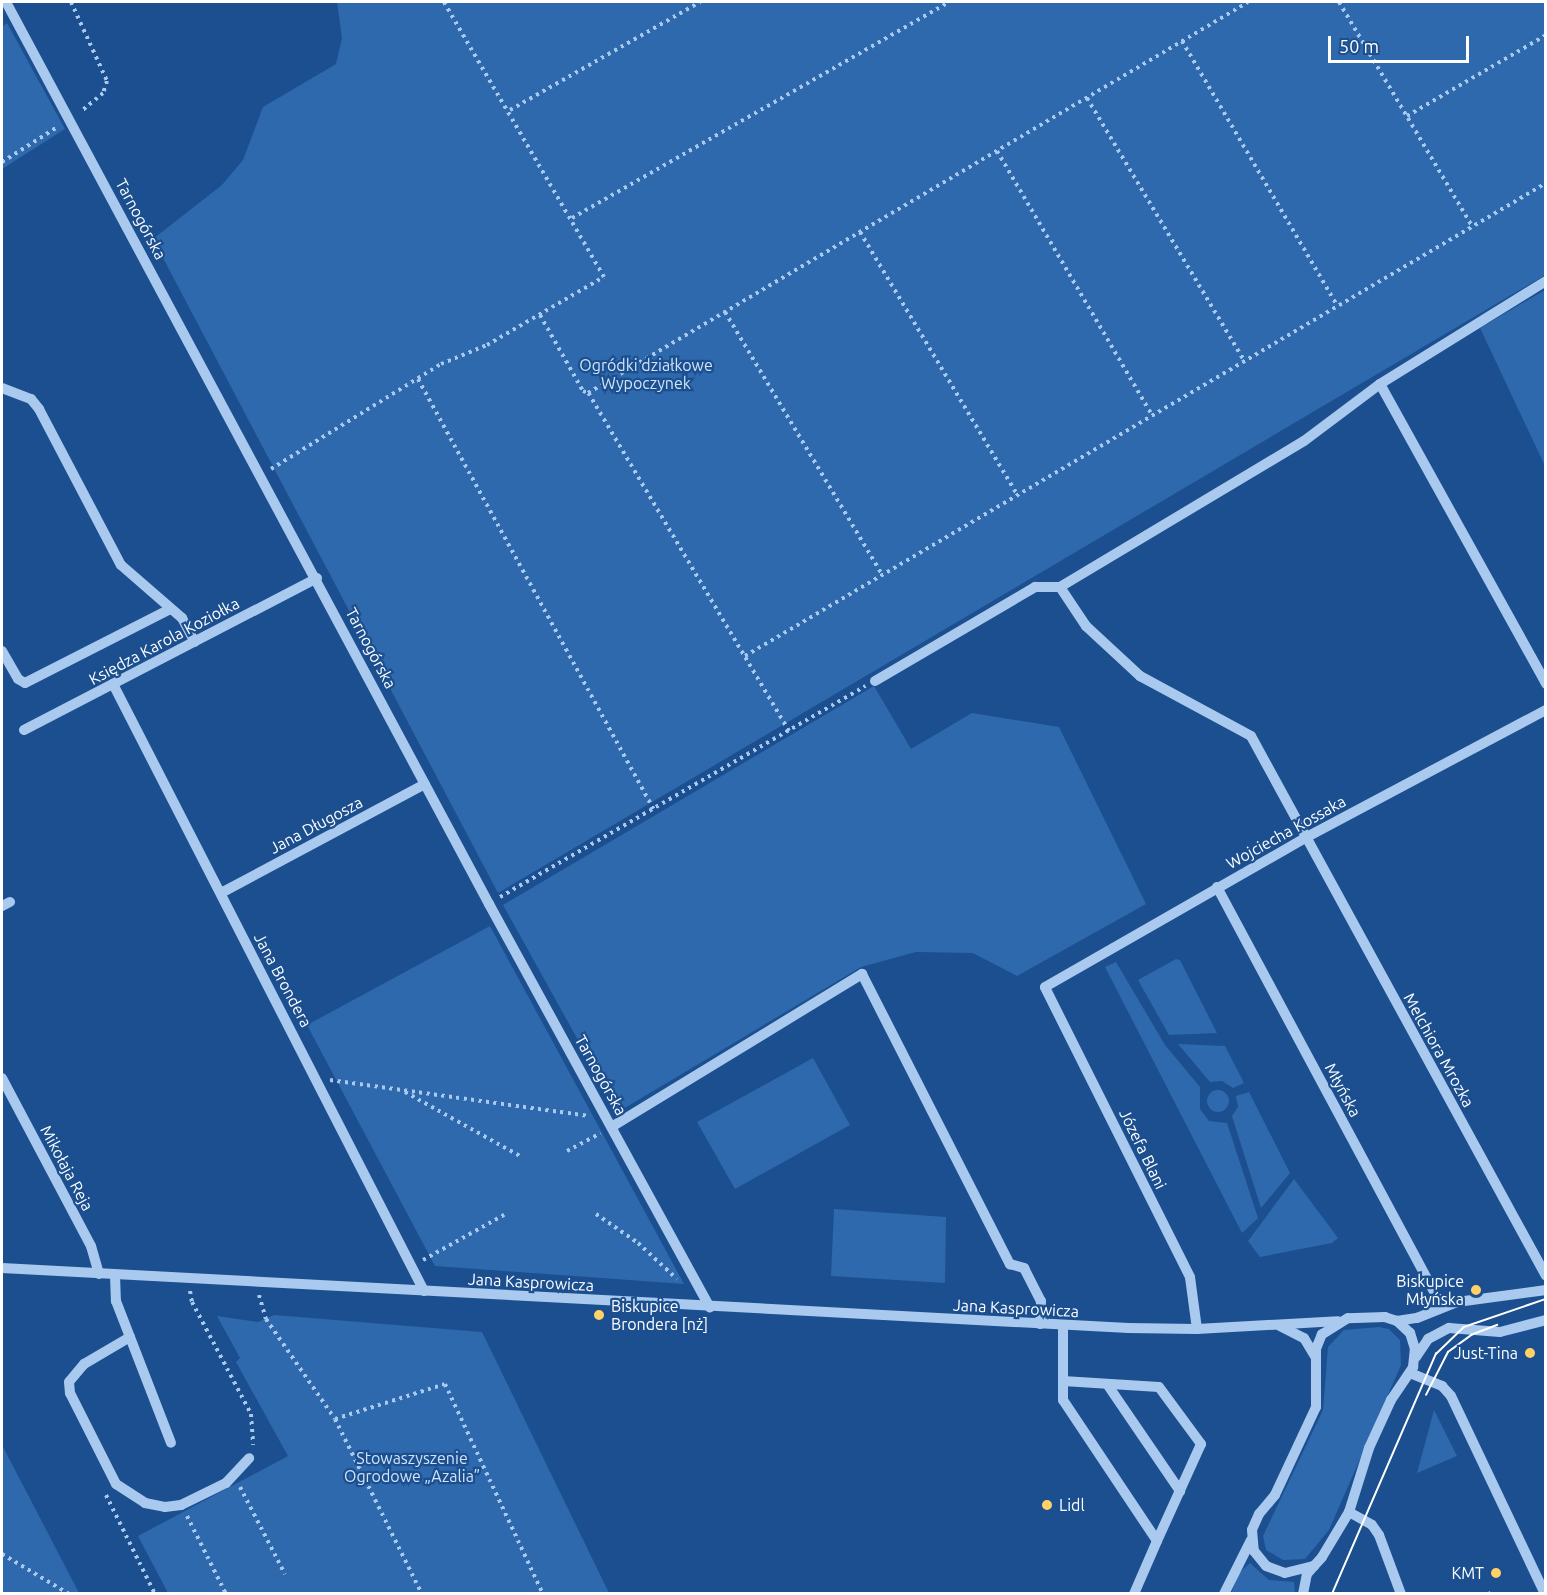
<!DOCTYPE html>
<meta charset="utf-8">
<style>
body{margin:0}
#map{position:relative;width:1547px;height:1595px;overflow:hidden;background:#1b4f8f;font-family:Ubuntu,sans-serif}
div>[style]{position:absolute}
.green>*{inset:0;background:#2e69ad}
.round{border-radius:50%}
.path>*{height:4px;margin-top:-2px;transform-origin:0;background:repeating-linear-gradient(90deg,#a9c9ee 0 3px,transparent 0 7.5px)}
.minor>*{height:10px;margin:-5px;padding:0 5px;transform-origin:5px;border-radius:5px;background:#a9c9ee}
.tram>*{height:1.5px;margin:-0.75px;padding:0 0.75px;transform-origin:0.75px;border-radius:0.75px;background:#fff}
.dots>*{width:16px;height:16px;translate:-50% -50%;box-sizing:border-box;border:3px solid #1b4f8f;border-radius:50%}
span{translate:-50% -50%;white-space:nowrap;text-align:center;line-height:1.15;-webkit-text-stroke:4.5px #1b4f8f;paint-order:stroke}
.street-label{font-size:16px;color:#fff}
.park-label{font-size:16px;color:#cfe3fa}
.poi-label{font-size:16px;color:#fff}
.right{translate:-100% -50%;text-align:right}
.left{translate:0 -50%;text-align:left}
.frame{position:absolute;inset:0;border:3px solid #fff;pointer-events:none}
.scale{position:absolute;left:1328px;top:36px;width:141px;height:27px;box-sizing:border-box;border:3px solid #fff;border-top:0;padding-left:8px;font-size:18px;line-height:21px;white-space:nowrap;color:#fff;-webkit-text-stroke:4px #1b4f8f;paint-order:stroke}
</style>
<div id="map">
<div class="green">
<div style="clip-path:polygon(337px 2px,1545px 2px,1545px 275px,498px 893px,153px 239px,222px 185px,243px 160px,263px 107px,336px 64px,342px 38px)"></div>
<div style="clip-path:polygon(7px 23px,65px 129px,2px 169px,2px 27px)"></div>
<div style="clip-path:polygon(1545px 290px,1545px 466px,1480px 328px)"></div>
<div style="clip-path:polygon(874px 686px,911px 749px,972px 713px,1059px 727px,1146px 904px,1017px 976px,973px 953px,916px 952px,861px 967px,618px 1112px,503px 905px)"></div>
<div style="clip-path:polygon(490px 926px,684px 1284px,435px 1266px,307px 1025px)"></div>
<div style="clip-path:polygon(1176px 959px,1180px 960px,1217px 1033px,1169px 1035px,1138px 980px)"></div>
<div style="clip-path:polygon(1116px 962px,1165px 1045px,1200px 1087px,1200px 1109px,1209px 1121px,1227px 1123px,1258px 1218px,1242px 1233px,1105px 967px)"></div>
<div style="clip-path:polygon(1178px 1044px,1225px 1046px,1244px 1083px,1233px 1088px,1222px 1081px,1210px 1082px)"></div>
<div style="clip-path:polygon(813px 1058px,850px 1125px,735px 1189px,697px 1122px)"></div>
<div class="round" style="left:1207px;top:1090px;width:22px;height:22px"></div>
<div style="clip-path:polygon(1249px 1092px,1290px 1173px,1261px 1208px,1232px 1116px,1238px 1107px,1236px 1096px)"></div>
<div style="clip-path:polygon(1294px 1179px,1338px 1238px,1332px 1243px,1260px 1257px,1248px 1241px)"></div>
<div style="clip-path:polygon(834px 1209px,946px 1217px,945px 1283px,831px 1276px)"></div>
<div style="clip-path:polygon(274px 1315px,482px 1332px,609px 1593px,168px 1593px,138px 1536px,288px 1456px,236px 1362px,240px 1358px,217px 1316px,258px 1322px)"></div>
<div style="clip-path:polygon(1379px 1327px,1389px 1329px,1400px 1340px,1401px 1365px,1329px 1530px,1305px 1559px,1283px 1560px,1266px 1550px,1263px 1536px,1323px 1410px,1328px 1347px,1344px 1330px)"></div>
<div style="clip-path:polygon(1434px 1410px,1457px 1456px,1417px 1473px)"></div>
<div style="clip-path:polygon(2px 1445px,51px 1539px,79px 1593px,2px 1593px)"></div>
<div style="clip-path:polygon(1250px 1563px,1269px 1580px,1294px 1582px,1295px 1593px,1231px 1594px,1239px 1573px)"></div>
</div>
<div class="path">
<div style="left:71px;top:2px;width:87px;rotate:65.5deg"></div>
<div style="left:107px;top:81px;width:13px;rotate:108deg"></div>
<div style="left:103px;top:93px;width:30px;rotate:140deg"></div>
<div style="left:1339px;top:2px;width:261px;rotate:59.3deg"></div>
<div style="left:1182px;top:41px;width:306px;rotate:59.6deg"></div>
<div style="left:1087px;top:98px;width:304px;rotate:59.1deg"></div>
<div style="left:510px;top:110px;width:219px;rotate:-29.6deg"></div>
<div style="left:1407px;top:116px;width:161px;rotate:-30.2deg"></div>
<div style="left:997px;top:151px;width:305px;rotate:59.6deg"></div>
<div style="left:2px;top:162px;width:67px;rotate:-32.3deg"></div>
<div style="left:572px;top:218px;width:434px;rotate:-29.8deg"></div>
<div style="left:860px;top:232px;width:305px;rotate:59.1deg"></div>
<div style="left:725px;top:312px;width:305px;rotate:59.1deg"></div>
<div style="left:540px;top:315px;width:87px;rotate:60.5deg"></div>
<div style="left:583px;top:391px;width:5px;rotate:22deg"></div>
<div style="left:418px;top:379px;width:490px;rotate:61.3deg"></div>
<div style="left:271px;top:469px;width:200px;rotate:-31.7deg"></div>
<div style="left:441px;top:364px;width:50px;rotate:-22.4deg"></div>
<div style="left:487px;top:345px;width:135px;rotate:-30.2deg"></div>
<div style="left:604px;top:277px;width:318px;rotate:-120.2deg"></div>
<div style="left:745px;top:656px;width:930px;rotate:-30.56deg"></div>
<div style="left:789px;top:731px;width:393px;rotate:-120.7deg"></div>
<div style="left:588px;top:393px;width:767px;rotate:-30.64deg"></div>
<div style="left:500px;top:897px;width:422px;rotate:-30deg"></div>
<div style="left:330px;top:1080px;width:262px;rotate:7.9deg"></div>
<div style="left:405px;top:1092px;width:132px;rotate:29.1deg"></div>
<div style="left:567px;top:1151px;width:38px;rotate:-28deg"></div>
<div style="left:596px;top:1214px;width:51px;rotate:34.6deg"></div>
<div style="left:638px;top:1243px;width:53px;rotate:42.7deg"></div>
<div style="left:423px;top:1260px;width:93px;rotate:-29.1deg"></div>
<div style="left:190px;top:1291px;width:11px;rotate:80deg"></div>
<div style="left:192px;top:1302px;width:127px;rotate:62.2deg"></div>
<div style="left:251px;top:1414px;width:31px;rotate:86deg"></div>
<div style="left:259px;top:1295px;width:25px;rotate:74deg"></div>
<div style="left:266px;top:1319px;width:121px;rotate:55.4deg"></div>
<div style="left:335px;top:1419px;width:195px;rotate:63.6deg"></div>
<div style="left:335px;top:1419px;width:115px;rotate:-17.7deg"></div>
<div style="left:445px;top:1384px;width:232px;rotate:65deg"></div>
<div style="left:240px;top:1487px;width:98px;rotate:62.7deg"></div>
<div style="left:106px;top:1495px;width:110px;rotate:63.7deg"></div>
<div style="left:187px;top:1516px;width:87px;rotate:63.4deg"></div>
<div style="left:2px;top:1554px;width:78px;rotate:30.8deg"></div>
<div style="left:1488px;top:1594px;width:5px;rotate:-22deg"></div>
</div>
<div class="minor">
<div style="left:6px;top:2px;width:1023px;rotate:61.83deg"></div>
<div style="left:489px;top:904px;width:460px;rotate:61.3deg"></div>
<div style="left:1380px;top:384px;width:195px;rotate:-31.8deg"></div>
<div style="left:2px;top:388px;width:31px;rotate:21deg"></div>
<div style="left:31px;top:399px;width:13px;rotate:51deg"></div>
<div style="left:39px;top:409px;width:176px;rotate:62.3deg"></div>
<div style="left:121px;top:565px;width:81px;rotate:41deg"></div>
<div style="left:182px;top:618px;width:27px;rotate:62deg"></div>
<div style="left:1060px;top:587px;width:47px;rotate:56.3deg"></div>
<div style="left:1086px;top:626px;width:74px;rotate:42.8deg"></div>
<div style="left:1140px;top:676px;width:126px;rotate:28.4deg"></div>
<div style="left:1251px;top:736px;width:615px;rotate:61.35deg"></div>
<div style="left:2px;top:651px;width:32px;rotate:60deg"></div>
<div style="left:18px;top:679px;width:8px;rotate:30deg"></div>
<div style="left:25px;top:683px;width:163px;rotate:-27deg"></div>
<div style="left:875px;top:681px;width:186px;rotate:-30.4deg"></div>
<div style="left:1035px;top:587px;width:25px"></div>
<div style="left:1060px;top:587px;width:284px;rotate:-30.9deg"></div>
<div style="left:1304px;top:441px;width:95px;rotate:-36.9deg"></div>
<div style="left:1380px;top:384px;width:343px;rotate:61deg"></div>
<div style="left:113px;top:684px;width:682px;rotate:62.87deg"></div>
<div style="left:24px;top:730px;width:330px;rotate:-27.4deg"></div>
<div style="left:1217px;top:887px;width:476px;rotate:61.8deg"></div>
<div style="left:221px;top:893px;width:231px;rotate:-28.1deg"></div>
<div style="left:2px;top:906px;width:9px;rotate:-27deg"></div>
<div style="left:2px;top:1078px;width:190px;rotate:62.1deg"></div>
<div style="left:91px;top:1246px;width:29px;rotate:74deg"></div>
<div style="left:613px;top:1126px;width:292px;rotate:-31.4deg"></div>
<div style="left:862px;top:974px;width:326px;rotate:63deg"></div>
<div style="left:1010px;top:1264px;width:15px;rotate:16deg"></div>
<div style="left:1024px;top:1268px;width:37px;rotate:63deg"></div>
<div style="left:1041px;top:1301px;width:23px;rotate:92deg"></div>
<div style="left:2px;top:1268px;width:1128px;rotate:3.05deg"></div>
<div style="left:1128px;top:1328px;width:69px;rotate:0.8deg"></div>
<div style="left:1197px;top:1329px;width:141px;rotate:-3.2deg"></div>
<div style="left:115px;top:1275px;width:26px;rotate:88deg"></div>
<div style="left:116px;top:1301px;width:152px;rotate:68.8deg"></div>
<div style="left:1397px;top:1321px;width:20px;rotate:-9deg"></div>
<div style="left:1417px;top:1318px;width:43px;rotate:-21.8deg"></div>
<div style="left:1457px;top:1302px;width:90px;rotate:-7.7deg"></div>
<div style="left:1063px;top:1325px;width:75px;rotate:90deg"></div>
<div style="left:1063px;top:1400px;width:169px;rotate:56.3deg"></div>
<div style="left:1157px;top:1541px;width:58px;rotate:113.5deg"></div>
<div style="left:1280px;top:1326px;width:27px;rotate:27deg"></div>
<div style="left:1304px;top:1338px;width:23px;rotate:59deg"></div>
<div style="left:1197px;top:1329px;width:52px;rotate:-97.7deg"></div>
<div style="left:1190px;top:1277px;width:324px;rotate:-116.6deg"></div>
<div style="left:1045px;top:987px;width:300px;rotate:-29.8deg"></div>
<div style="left:1305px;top:838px;width:273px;rotate:-28deg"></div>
<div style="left:130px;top:1337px;width:53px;rotate:149.6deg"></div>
<div style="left:84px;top:1364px;width:23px;rotate:130deg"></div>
<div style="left:69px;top:1382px;width:11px;rotate:85deg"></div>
<div style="left:70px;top:1393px;width:102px;rotate:63.2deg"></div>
<div style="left:116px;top:1484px;width:35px;rotate:33deg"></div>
<div style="left:145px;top:1503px;width:20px;rotate:11deg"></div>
<div style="left:165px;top:1507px;width:16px;rotate:-7deg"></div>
<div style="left:181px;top:1505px;width:50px;rotate:-26.1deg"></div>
<div style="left:226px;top:1483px;width:34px;rotate:-47deg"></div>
<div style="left:1416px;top:1357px;width:22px;rotate:-56deg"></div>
<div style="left:1428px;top:1339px;width:24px;rotate:-28deg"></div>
<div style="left:1449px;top:1328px;width:51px;rotate:4.5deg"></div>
<div style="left:1500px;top:1332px;width:48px;rotate:-14.6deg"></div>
<div style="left:1410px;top:1373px;width:35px;rotate:22deg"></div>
<div style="left:1442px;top:1386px;width:13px;rotate:48deg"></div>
<div style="left:1451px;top:1396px;width:219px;rotate:64.6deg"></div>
<div style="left:1063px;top:1381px;width:96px;rotate:3.6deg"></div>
<div style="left:1159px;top:1387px;width:71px;rotate:53.6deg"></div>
<div style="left:1201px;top:1444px;width:107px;rotate:114.4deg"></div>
<div style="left:1107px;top:1384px;width:130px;rotate:55.7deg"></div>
<div style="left:1349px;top:1512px;width:26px;rotate:29deg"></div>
<div style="left:1372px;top:1525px;width:12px;rotate:55deg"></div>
<div style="left:1379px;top:1535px;width:63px;rotate:69.6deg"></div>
<div style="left:1224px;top:1594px;width:60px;rotate:-63.4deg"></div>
<div style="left:1303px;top:1594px;width:20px;rotate:-79deg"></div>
<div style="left:1307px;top:1574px;width:11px;rotate:-49deg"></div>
<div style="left:1314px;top:1566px;width:12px;rotate:-48deg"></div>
<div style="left:1322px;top:1557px;width:52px;rotate:-59deg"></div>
<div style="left:1349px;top:1512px;width:67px;rotate:-72.6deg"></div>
<div style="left:1369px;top:1448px;width:53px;rotate:-65.4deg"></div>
<div style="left:1391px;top:1400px;width:40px;rotate:-56deg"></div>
<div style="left:1413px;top:1367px;width:18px;rotate:-84deg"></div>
<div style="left:1415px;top:1349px;width:17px;rotate:-107deg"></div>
<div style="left:1410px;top:1333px;width:18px;rotate:-137deg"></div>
<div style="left:1397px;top:1321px;width:13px;rotate:-162deg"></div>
<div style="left:1385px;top:1317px;width:37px;rotate:178deg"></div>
<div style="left:1348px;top:1318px;width:31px;rotate:148deg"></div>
<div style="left:1322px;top:1334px;width:16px;rotate:112deg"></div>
<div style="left:1316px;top:1349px;width:58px;rotate:90deg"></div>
<div style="left:1316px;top:1407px;width:97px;rotate:115deg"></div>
<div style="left:1275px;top:1495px;width:25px;rotate:130deg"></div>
<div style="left:1259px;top:1514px;width:17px;rotate:114deg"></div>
<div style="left:1252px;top:1530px;width:21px;rotate:85deg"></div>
<div style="left:1254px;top:1551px;width:19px;rotate:51deg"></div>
<div style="left:1266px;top:1566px;width:20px;rotate:20deg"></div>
<div style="left:1285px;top:1573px;width:30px;rotate:-14deg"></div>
</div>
<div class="tram">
<div style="left:1426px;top:1395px;width:48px;rotate:-62.9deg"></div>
<div style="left:1448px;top:1352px;width:29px;rotate:-36deg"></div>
<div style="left:1471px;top:1335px;width:28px;rotate:-21deg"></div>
<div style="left:1332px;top:1594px;width:262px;rotate:-66.6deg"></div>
<div style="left:1436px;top:1354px;width:39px;rotate:-44deg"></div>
<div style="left:1464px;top:1327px;width:87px;rotate:-18.9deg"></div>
</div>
<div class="dots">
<div style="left:1476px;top:1290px;background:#ffd166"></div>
<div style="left:599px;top:1315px;background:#ffd166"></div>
<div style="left:1530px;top:1353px;background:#ffd166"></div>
<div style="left:1047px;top:1505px;background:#ffd166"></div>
<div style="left:1496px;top:1573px;background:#ffd166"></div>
</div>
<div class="street-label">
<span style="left:141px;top:219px;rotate:62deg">Tarnogórska</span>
<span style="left:164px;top:641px;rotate:-28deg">Księdza Karola Koziołka</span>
<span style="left:371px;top:648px;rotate:62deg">Tarnogórska</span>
<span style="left:316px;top:825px;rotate:-28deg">Jana Długosza</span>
<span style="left:1286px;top:832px;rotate:-29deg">Wojciecha Kossaka</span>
<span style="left:283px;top:980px;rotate:62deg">Jana Brondera</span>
<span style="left:1439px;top:1050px;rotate:61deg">Melchiora Mrozka</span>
<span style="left:601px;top:1075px;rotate:61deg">Tarnogórska</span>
<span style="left:1343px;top:1090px;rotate:62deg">Młyńska</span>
<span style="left:1143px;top:1149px;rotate:64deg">Józefa Blani</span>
<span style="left:67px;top:1168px;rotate:62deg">Mikołaja Reja</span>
<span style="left:531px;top:1282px;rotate:3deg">Jana Kasprowicza</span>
<span style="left:1016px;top:1308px;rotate:3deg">Jana Kasprowicza</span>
</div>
<div class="park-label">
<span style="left:646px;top:374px">Ogródki działkowe<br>Wypoczynek</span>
<span style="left:412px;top:1467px">Stowaszyszenie<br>Ogrodowe „Azalia”</span>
</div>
<div class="poi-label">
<span class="right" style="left:1464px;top:1290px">Biskupice<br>Młyńska</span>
<span class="left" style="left:611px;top:1315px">Biskupice<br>Brondera [nż]</span>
<span class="right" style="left:1518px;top:1353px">Just-Tina</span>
<span class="left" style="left:1059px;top:1505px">Lidl</span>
<span class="right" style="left:1484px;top:1573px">KMT</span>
</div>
<div class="frame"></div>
<div class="scale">50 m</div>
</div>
